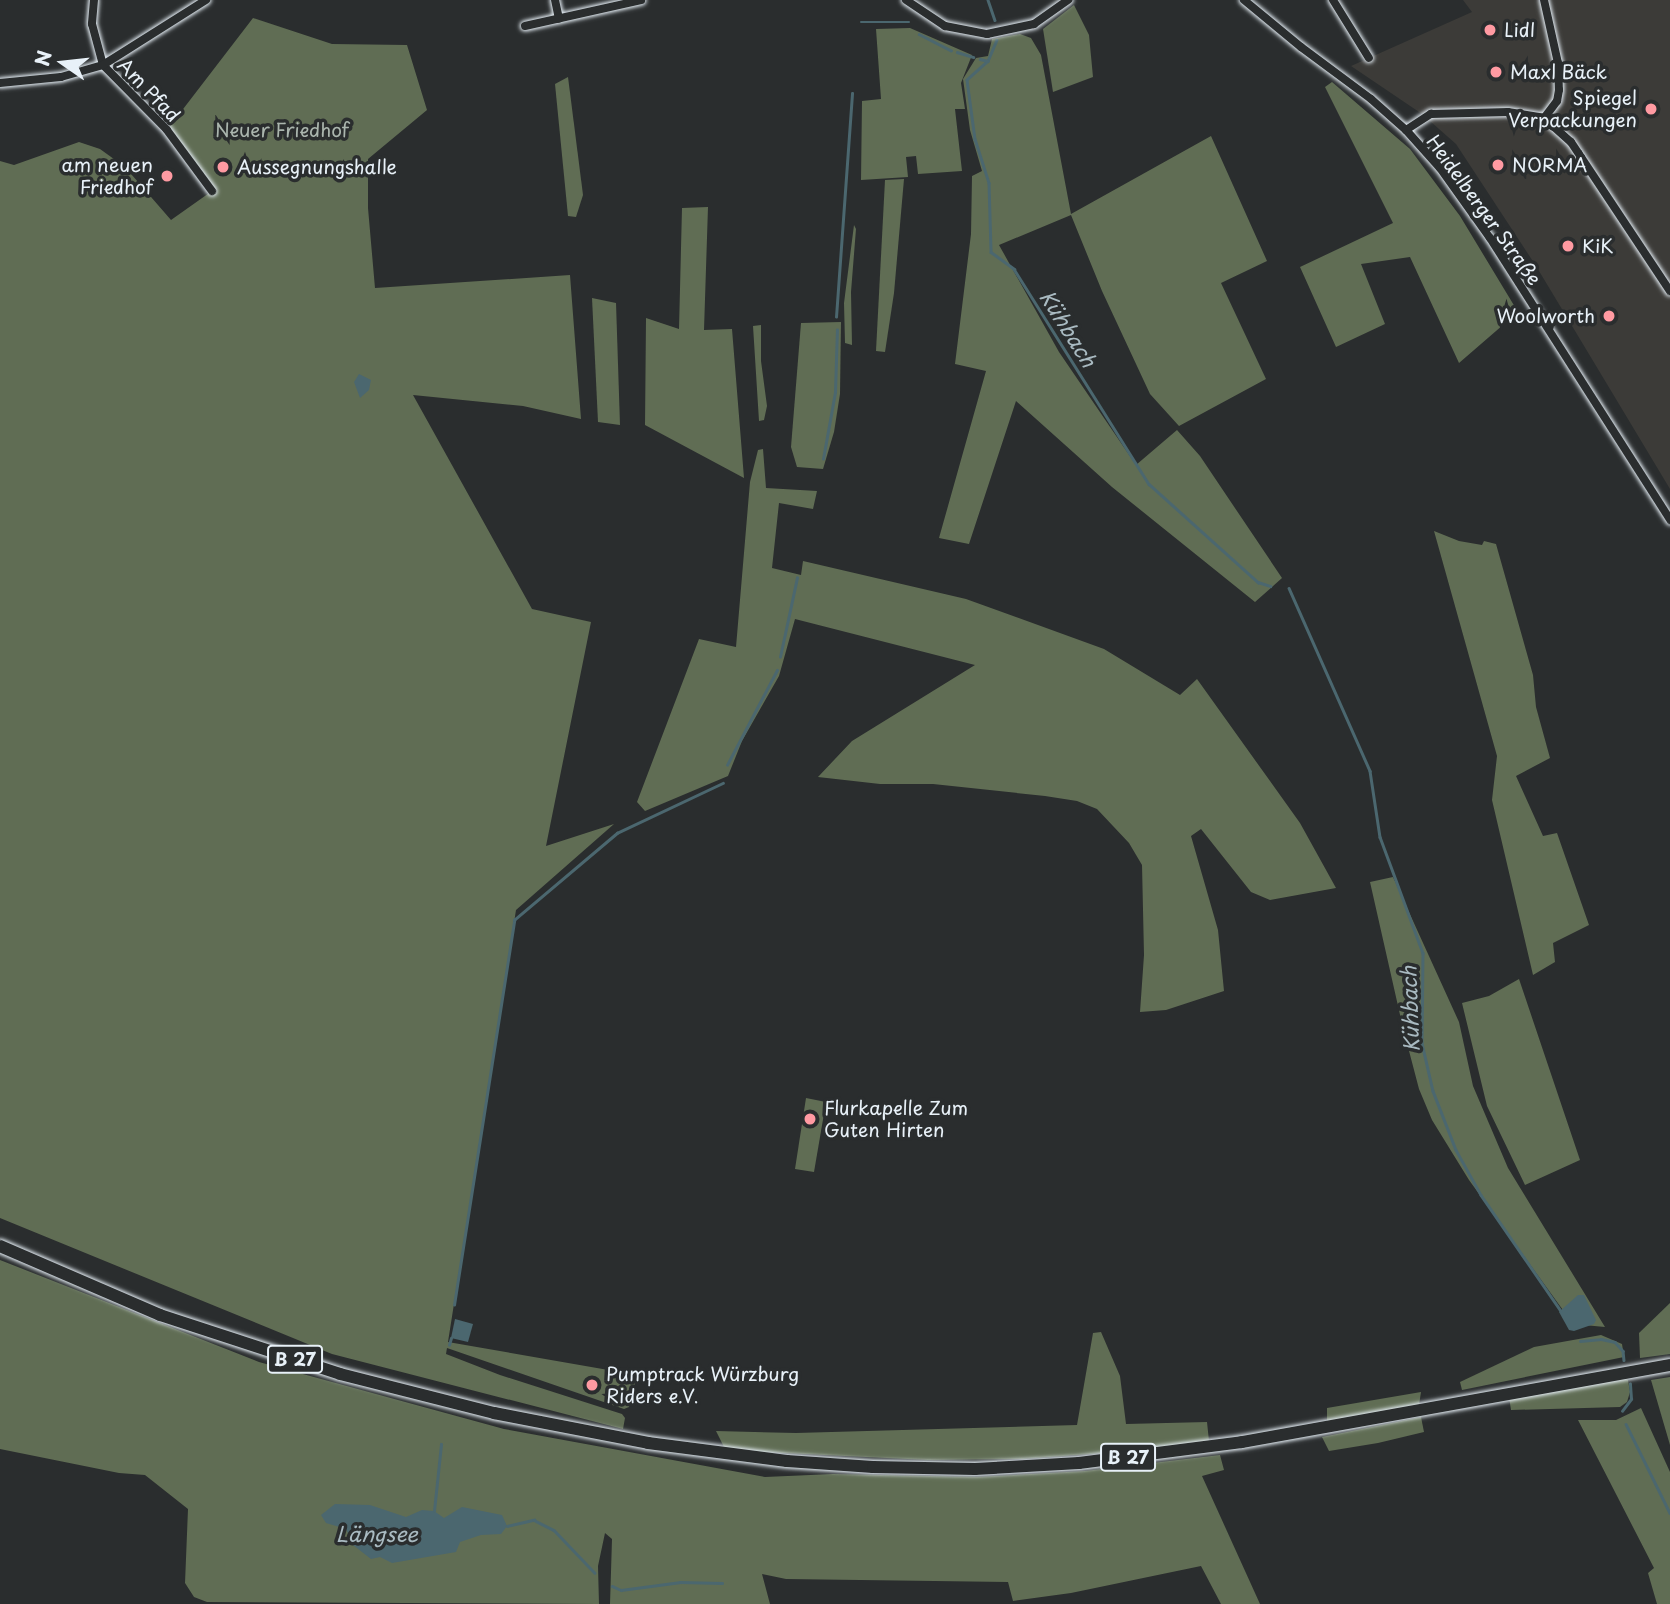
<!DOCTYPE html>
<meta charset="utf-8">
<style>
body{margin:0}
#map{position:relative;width:1670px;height:1604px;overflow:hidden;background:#2a2d2e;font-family:"Playpen Sans",sans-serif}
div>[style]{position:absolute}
.built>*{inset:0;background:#3c3b38}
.green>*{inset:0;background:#606d54}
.water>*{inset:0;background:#4b676f}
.stream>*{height:2.5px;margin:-1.25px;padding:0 1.25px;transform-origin:1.25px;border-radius:1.25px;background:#4b676f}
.roads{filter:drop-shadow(0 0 2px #e8f1f8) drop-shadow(0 0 2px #e8f1f8)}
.minor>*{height:8px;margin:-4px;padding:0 4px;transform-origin:4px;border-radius:4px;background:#2a2d2e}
.primary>*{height:12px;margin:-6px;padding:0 6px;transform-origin:6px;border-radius:6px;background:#2a2d2e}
.dots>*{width:19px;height:19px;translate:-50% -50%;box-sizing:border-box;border:4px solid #2a2d2e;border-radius:50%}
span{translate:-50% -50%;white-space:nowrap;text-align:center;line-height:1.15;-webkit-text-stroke:7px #2a2d2e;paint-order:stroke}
.shield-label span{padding:2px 5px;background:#2a2d2e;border:2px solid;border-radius:5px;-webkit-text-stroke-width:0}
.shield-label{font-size:18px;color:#e8f1f8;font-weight:700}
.poi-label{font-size:19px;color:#e8f1f8}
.left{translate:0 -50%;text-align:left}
.right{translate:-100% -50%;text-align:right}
.street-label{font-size:19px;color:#e8f1f8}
.park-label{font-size:19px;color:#abb6ae}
.water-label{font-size:21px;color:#a9bac1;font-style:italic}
.north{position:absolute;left:28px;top:28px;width:70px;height:70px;-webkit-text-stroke:5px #2a2d2e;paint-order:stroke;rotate:284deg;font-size:19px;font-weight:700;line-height:28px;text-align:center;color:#e8f1f8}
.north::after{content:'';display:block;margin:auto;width:24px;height:32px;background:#e8f1f8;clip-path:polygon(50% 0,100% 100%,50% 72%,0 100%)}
</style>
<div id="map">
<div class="built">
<div style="clip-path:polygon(1463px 0,1670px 0,1670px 489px,1536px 266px,1456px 144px,1422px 114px,1351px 66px,1472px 12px)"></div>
</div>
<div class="green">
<div style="clip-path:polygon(1074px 5px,1089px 35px,1093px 77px,1053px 92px,1043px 29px)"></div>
<div style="clip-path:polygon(253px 18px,332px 44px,407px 45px,427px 110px,368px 159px,368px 208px,375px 288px,570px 275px,581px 419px,523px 406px,413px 395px,532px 609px,591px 622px,546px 846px,614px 824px,516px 910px,448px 1342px,637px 1375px,629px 1407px,624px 1409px,447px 1348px,446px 1354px,500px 1375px,622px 1414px,625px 1418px,623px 1429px,332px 1354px,0 1218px,0 161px,14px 165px,79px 142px,100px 149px,125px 167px,171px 220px,212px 191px,167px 130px)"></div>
<div style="clip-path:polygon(910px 28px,972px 55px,961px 83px,965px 109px,955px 109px,962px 171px,918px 174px,916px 156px,906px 157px,908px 177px,861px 180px,862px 101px,881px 99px,876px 29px)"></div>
<div style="clip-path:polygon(1020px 34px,1031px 38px,1041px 55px,1071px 214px,1211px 136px,1267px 261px,1221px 283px,1266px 379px,1179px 426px,1150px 394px,1102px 291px,1071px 215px,999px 245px,1059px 352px,1136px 465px,1177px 430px,1200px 456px,1282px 578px,1255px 602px,1112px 487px,1016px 401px,969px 544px,939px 538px,986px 371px,955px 364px,971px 234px,972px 176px,982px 171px,970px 130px,963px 79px,976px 58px,988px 56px,992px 39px)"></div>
<div style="clip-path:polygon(568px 77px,583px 195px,576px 217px,568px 216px,555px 84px)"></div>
<div style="clip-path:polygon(1332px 82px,1410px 149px,1460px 216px,1518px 312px,1459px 363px,1410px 257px,1361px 264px,1385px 324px,1336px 347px,1300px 267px,1393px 223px,1325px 87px)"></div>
<div style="clip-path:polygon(904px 179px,894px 293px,885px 352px,876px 351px,885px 180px)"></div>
<div style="clip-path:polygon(708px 207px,704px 330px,732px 329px,744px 478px,645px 425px,646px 318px,679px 329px,682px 208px)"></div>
<div style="clip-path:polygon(854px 225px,856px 229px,851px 292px,852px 345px,845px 343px,844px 303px)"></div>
<div style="clip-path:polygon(592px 298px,616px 303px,620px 425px,598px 422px)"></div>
<div style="clip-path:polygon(841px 322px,840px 394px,834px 432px,823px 469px,797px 467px,791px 447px,801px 323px)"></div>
<div style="clip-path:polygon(761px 325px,761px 361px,767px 406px,764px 420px,759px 421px,753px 326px)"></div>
<div style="clip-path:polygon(763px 449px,766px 488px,817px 491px,813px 509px,779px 503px,772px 568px,801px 575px,803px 561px,966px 599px,1104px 649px,1180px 695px,1197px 679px,1300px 823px,1336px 888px,1270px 900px,1251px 892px,1201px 829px,1191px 836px,1218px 930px,1224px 991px,1166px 1010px,1140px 1012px,1144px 955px,1142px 865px,1129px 843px,1097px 809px,1077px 801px,1045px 796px,933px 784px,880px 784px,818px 777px,852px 741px,975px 665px,795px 619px,779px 676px,742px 741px,728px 776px,645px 811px,637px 802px,699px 639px,736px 647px,750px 482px,758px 450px)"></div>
<div style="clip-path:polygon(1434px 531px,1459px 541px,1482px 545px,1484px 541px,1496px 544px,1533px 675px,1536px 707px,1550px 758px,1516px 776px,1543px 836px,1557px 833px,1589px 925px,1553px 943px,1555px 962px,1533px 975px,1492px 800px,1497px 756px)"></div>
<div style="clip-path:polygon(1393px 877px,1459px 1022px,1473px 1086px,1508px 1168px,1605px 1327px,1573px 1324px,1469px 1180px,1432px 1120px,1419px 1089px,1403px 1028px,1370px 882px)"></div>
<div style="clip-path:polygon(1519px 979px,1580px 1160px,1525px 1185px,1487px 1106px,1462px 1003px,1489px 996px)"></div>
<div style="clip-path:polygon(806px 1098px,826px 1102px,814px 1172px,795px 1169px)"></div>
<div style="clip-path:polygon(0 1260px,259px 1362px,504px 1429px,765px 1477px,833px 1474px,976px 1477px,1085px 1471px,1220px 1455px,1224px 1470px,1202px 1476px,1260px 1604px,1221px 1604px,1201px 1566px,1071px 1593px,1013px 1601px,1008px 1582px,786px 1579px,762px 1574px,770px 1604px,610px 1604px,612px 1539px,605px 1533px,598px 1566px,599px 1604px,207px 1602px,194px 1597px,185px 1583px,188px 1509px,145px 1475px,119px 1473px,0 1449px)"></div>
<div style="clip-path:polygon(1670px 1303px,1670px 1354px,1640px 1358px,1639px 1333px)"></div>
<div style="clip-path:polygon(1101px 1332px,1120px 1376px,1126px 1424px,1207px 1422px,1209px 1441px,1132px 1451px,1022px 1459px,928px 1460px,760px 1452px,724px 1447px,716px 1431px,796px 1433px,1077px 1425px,1093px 1333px)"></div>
<div style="clip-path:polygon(1601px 1335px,1622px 1344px,1624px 1357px,1462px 1390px,1460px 1382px,1534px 1347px)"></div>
<div style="clip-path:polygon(1670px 1377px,1670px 1445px,1651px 1380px)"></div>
<div style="clip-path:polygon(1622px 1378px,1628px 1380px,1630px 1392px,1627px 1402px,1620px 1407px,1511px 1410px,1509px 1397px)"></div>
<div style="clip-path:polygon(1421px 1392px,1419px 1405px,1327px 1422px,1327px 1408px)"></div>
<div style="clip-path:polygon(1641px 1408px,1670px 1472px,1670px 1604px,1657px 1604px,1648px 1573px,1654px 1568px,1578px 1420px,1616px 1420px)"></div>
<div style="clip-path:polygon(1421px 1417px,1424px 1432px,1378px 1443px,1329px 1451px,1322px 1437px)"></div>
</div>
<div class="water">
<div style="clip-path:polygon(359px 374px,371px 380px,369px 390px,360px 398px,354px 382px)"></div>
<div style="clip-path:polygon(1578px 1295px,1584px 1295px,1596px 1320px,1594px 1324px,1574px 1331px,1569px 1330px,1559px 1312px)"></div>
<div style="clip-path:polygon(455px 1319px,473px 1324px,468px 1342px,451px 1338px)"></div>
<div style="clip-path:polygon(335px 1504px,370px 1505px,406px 1517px,422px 1510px,434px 1511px,444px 1518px,462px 1507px,502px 1515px,507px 1526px,501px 1534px,481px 1535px,460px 1542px,456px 1552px,392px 1563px,380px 1557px,371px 1559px,353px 1545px,346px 1529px,326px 1523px,321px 1515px)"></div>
</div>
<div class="stream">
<div style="left:988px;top:0;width:21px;rotate:71deg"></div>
<div style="left:861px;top:22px;width:48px"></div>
<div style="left:919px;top:34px;width:36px;rotate:27deg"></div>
<div style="left:997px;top:40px;width:23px;rotate:113deg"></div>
<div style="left:988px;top:61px;width:28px;rotate:138deg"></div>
<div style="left:967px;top:80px;width:60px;rotate:82.3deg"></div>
<div style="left:975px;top:139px;width:46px;rotate:72.3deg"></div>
<div style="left:989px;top:183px;width:69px;rotate:88.3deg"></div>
<div style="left:991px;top:252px;width:29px;rotate:36deg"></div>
<div style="left:1014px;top:269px;width:254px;rotate:57.9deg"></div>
<div style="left:1149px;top:484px;width:147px;rotate:42deg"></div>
<div style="left:1258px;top:582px;width:13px;rotate:18deg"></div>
<div style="left:957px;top:52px;width:17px;rotate:17deg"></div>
<div style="left:980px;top:59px;width:8px;rotate:14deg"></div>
<div style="left:836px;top:317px;width:224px;rotate:-85.9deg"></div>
<div style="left:823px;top:459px;width:68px;rotate:-79.8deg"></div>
<div style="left:835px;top:392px;width:62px;rotate:-88.2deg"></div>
<div style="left:1289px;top:588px;width:200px;rotate:66.1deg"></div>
<div style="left:1370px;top:771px;width:67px;rotate:81.4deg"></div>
<div style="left:1380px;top:837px;width:124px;rotate:69.7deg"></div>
<div style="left:1423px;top:953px;width:90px;rotate:90.6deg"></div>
<div style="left:1422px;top:1043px;width:49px;rotate:77.1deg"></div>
<div style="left:1433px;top:1091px;width:63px;rotate:68.7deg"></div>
<div style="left:1456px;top:1150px;width:51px;rotate:60.9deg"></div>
<div style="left:1481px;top:1195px;width:141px;rotate:55.4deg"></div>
<div style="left:780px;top:657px;width:81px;rotate:-77.9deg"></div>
<div style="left:727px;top:765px;width:107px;rotate:-62.2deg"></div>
<div style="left:454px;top:1305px;width:390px;rotate:-81.1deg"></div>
<div style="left:514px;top:920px;width:135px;rotate:-40.2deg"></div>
<div style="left:617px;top:833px;width:117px;rotate:-25.3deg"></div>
<div style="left:1580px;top:1341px;width:21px;rotate:-5deg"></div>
<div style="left:1601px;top:1339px;width:14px;rotate:12deg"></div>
<div style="left:1615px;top:1342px;width:12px;rotate:48deg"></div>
<div style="left:1623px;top:1351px;width:9px;rotate:84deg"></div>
<div style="left:449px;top:1345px;width:7px;rotate:-74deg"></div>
<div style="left:1622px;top:1411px;width:15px;rotate:-53deg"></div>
<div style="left:1631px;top:1399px;width:15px;rotate:-94deg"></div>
<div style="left:1626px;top:1424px;width:99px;rotate:63.7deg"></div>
<div style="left:434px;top:1511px;width:67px;rotate:-84deg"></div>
<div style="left:507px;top:1526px;width:28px;rotate:-13deg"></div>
<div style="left:534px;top:1520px;width:22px;rotate:27deg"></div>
<div style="left:554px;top:1530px;width:59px;rotate:46.4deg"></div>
<div style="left:612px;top:1586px;width:10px;rotate:24deg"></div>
<div style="left:621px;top:1590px;width:60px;rotate:-7.7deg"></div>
<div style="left:680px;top:1582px;width:42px;rotate:1.4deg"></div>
</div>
<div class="roads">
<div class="minor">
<div style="left:94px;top:0;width:24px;rotate:95deg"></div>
<div style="left:92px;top:24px;width:42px;rotate:75deg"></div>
<div style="left:103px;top:65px;width:91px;rotate:45.4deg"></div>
<div style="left:167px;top:130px;width:76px;rotate:53.6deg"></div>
<div style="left:555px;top:0;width:19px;rotate:78deg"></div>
<div style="left:906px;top:0;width:47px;rotate:33.7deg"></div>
<div style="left:945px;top:26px;width:43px;rotate:10.8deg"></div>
<div style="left:987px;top:34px;width:48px;rotate:-12deg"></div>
<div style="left:1034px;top:24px;width:42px;rotate:-35.2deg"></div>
<div style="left:1244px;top:0;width:74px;rotate:39.5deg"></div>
<div style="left:1301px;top:47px;width:87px;rotate:36.6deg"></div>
<div style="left:1371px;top:99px;width:47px;rotate:41.5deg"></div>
<div style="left:1406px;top:130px;width:51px;rotate:48.2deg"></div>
<div style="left:1440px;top:168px;width:86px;rotate:54.5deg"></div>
<div style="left:1490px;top:238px;width:335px;rotate:57.4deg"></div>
<div style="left:1333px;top:0;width:68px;rotate:58.2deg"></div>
<div style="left:1544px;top:0;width:65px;rotate:77.5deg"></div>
<div style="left:1558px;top:63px;width:27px;rotate:88deg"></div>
<div style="left:1559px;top:90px;width:11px;rotate:100deg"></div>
<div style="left:1557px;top:101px;width:21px;rotate:127deg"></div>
<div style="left:525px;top:26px;width:119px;rotate:-12.6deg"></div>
<div style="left:0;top:83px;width:61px;rotate:-5.6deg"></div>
<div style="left:61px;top:77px;width:44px;rotate:-15.9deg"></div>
<div style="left:103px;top:65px;width:122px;rotate:-32.3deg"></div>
<div style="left:1406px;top:130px;width:30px;rotate:-33deg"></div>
<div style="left:1431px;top:114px;width:77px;rotate:-1.5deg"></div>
<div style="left:1508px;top:112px;width:36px;rotate:9deg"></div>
<div style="left:1544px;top:118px;width:36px;rotate:42deg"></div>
<div style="left:1571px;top:142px;width:179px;rotate:56.4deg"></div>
</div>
<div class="primary">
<div style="left:0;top:1246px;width:174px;rotate:23.3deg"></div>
<div style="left:160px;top:1315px;width:189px;rotate:18.1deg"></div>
<div style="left:340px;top:1374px;width:159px;rotate:14.2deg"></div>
<div style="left:494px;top:1413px;width:157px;rotate:11deg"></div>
<div style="left:648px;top:1443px;width:140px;rotate:7.4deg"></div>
<div style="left:787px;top:1461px;width:86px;rotate:4deg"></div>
<div style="left:873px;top:1467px;width:102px;rotate:1.1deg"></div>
<div style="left:975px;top:1469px;width:104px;rotate:-3.3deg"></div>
<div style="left:1079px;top:1463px;width:164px;rotate:-7.3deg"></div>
<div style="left:1242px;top:1442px;width:435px;rotate:-10.2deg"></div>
</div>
</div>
<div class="dots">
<div style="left:1490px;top:30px;background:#ff9aa2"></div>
<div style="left:1496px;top:72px;background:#ff9aa2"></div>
<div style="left:1651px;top:109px;background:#ff9aa2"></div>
<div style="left:1498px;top:165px;background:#ff9aa2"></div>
<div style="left:223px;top:167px;background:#ff9aa2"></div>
<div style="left:167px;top:176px;background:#ff9aa2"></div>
<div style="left:1568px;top:246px;background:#ff9aa2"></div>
<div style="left:1609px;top:316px;background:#ff9aa2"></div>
<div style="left:810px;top:1119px;background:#ff9aa2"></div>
<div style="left:592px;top:1385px;background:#ff9aa2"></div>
</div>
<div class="shield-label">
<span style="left:295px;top:1359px">B 27</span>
<span style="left:1128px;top:1457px">B 27</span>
</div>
<div class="poi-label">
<span class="left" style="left:1504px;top:30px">Lidl</span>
<span class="left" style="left:1510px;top:72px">Maxl Bäck</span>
<span class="right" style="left:1637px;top:109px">Spiegel<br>Verpackungen</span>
<span class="right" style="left:153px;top:176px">am neuen<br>Friedhof</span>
<span class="left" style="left:1512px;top:165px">NORMA</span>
<span class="left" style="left:237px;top:167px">Aussegnungshalle</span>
<span class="left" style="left:1582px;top:246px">KiK</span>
<span class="right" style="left:1595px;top:316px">Woolworth</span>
<span class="left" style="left:824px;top:1119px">Flurkapelle Zum<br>Guten Hirten</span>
<span class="left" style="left:606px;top:1385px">Pumptrack Würzburg<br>Riders e.V.</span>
</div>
<div class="street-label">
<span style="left:149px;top:90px;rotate:46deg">Am Pfad</span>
<span style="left:1484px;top:210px;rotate:54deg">Heidelberger Straße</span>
</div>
<div class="park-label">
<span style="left:282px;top:130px">Neuer Friedhof</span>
</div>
<div class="water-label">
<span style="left:1069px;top:328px;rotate:58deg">Kühbach</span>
<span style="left:1409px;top:1009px;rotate:-92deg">Kühbach</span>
<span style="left:377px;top:1533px">Längsee</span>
</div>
<div class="north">N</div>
</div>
